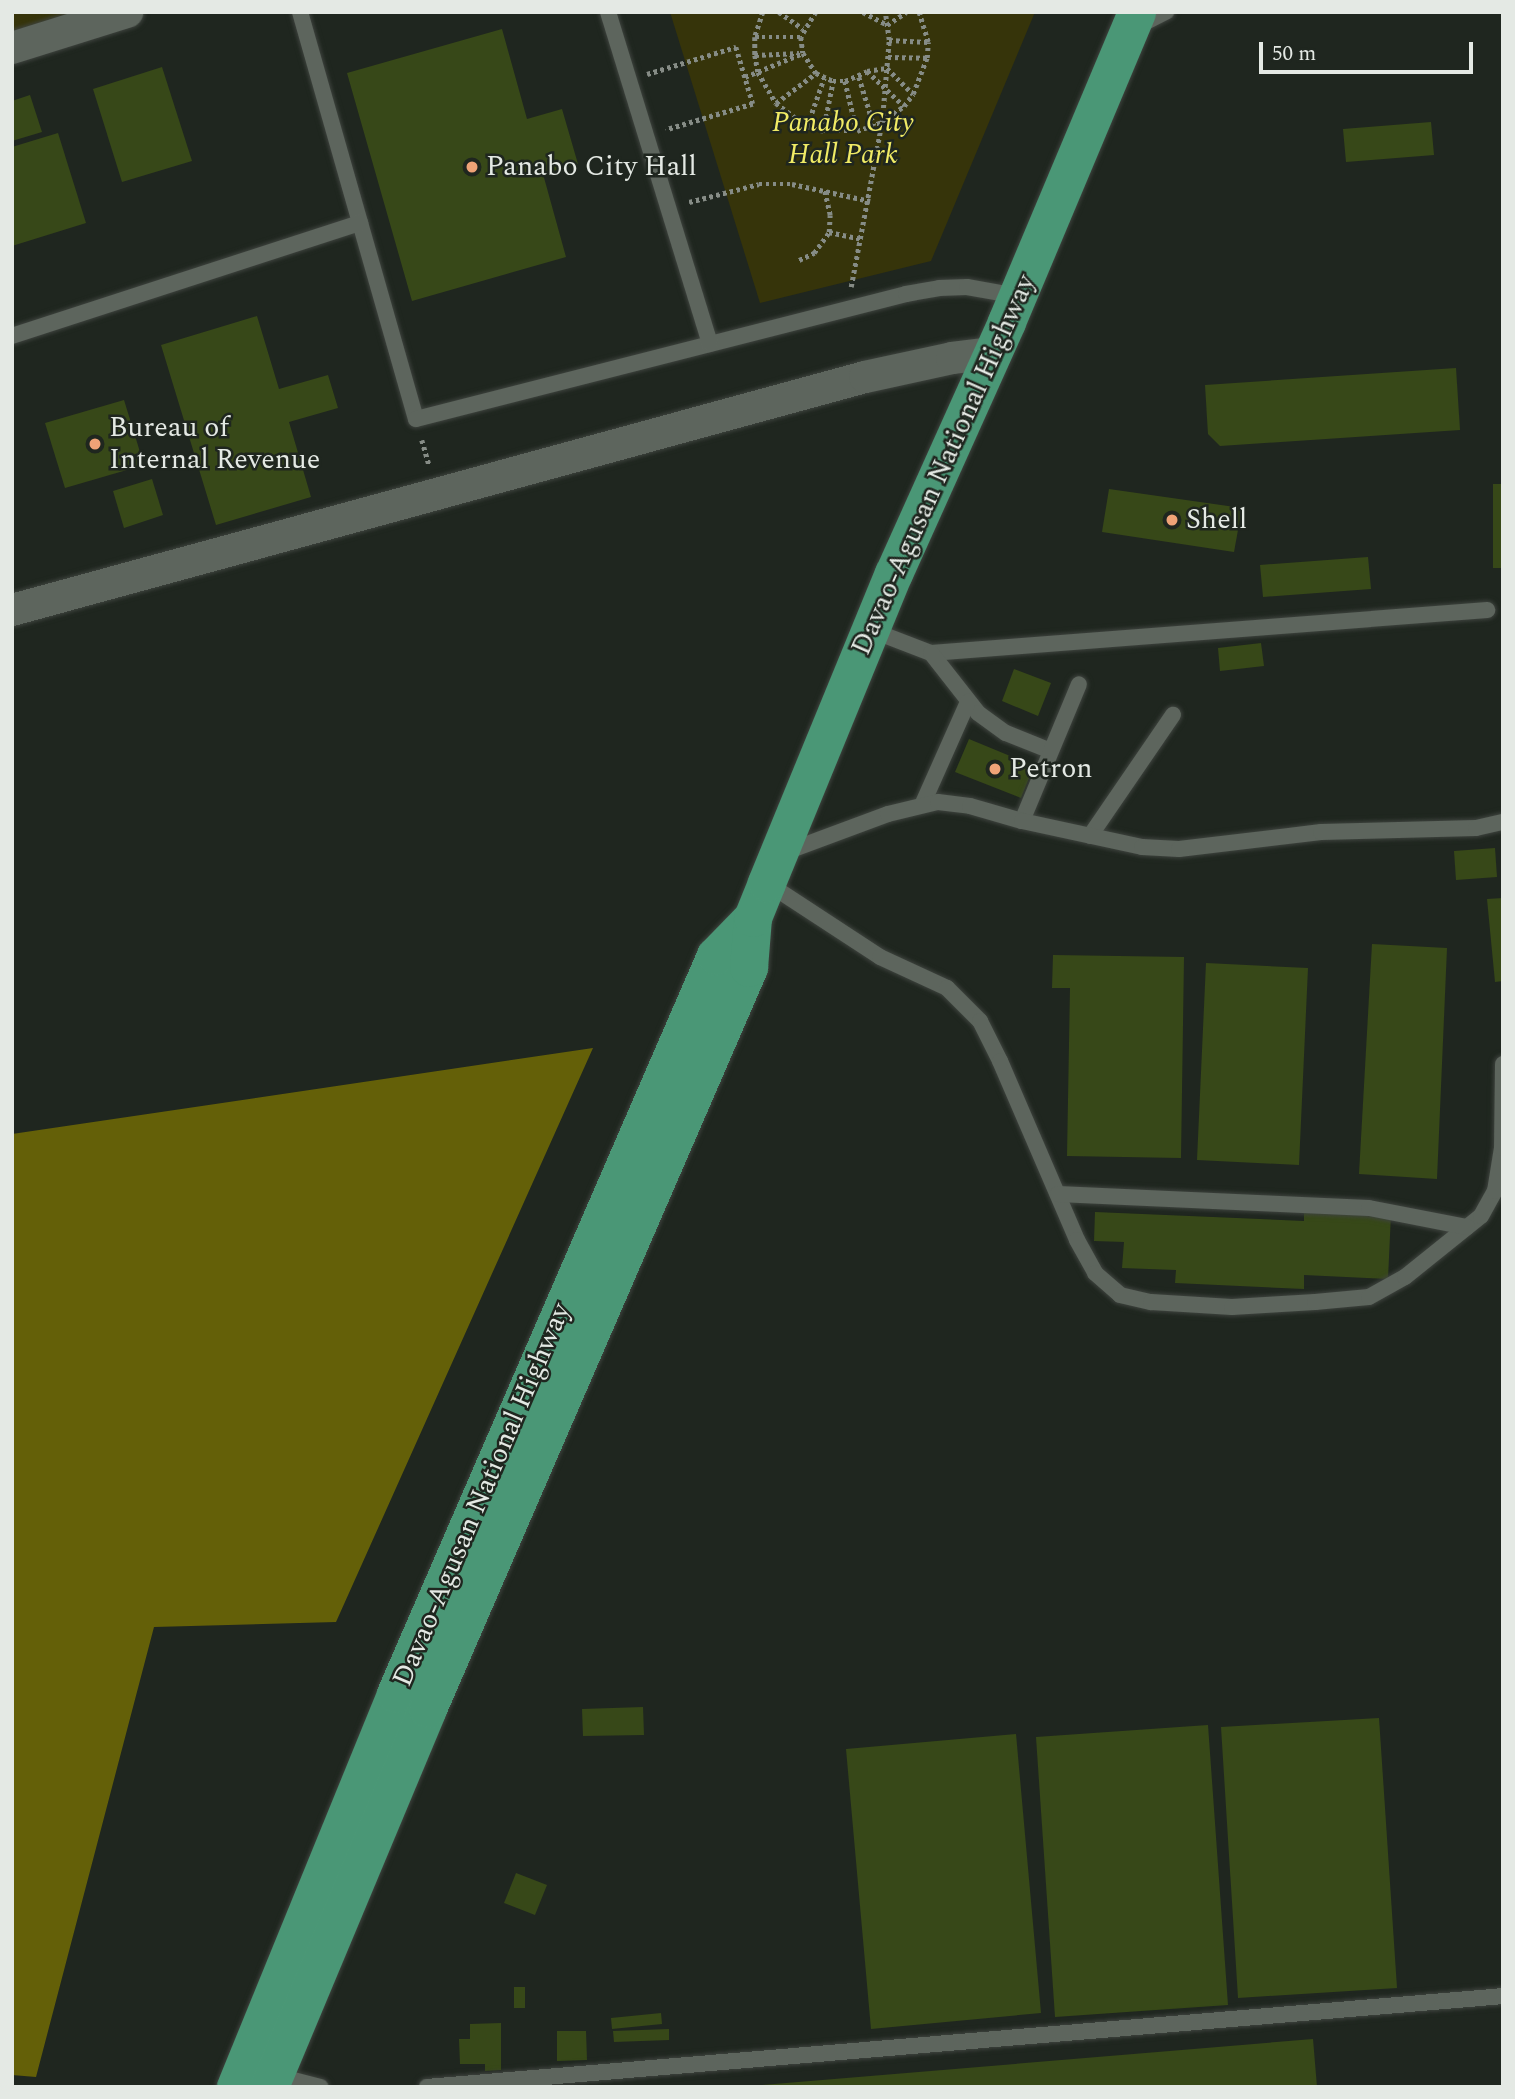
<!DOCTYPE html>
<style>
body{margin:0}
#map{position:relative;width:1515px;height:2099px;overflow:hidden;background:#1f261f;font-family:Spectral,serif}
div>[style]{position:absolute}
.green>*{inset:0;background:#36340a}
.forest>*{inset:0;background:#646008}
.building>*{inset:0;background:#374818}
.path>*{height:4.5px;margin-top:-2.25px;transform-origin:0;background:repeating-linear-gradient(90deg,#868c86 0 3.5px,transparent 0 7px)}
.roads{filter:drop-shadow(0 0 2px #3e433e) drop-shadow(0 0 2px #3e433e)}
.lane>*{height:16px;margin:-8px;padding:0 8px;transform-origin:8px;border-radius:8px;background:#5d655d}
.street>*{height:32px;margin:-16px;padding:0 16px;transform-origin:16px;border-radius:16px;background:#5d655d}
.highway>*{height:38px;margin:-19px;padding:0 19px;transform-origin:19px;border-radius:19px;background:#4a9776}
.dots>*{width:19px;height:19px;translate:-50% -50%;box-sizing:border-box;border:4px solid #1f261f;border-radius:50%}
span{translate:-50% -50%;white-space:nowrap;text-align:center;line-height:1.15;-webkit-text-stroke:5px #1f261f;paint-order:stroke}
.park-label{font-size:28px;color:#f0eb65;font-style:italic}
.poi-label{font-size:28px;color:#e4e9e4}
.left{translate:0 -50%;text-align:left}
.street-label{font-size:28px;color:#e4e9e4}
.frame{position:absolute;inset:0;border:14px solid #e4e9e4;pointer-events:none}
.scale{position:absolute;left:1259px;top:42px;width:214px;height:32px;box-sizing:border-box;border:4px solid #e4e9e4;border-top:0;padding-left:9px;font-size:21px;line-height:24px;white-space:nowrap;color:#e4e9e4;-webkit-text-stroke:5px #1f261f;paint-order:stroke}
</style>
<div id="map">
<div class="green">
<div style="clip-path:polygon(12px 12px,76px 12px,12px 32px)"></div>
<div style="clip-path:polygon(670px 12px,1035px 12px,931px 261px,760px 303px)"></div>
</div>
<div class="forest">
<div style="clip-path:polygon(593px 1048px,336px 1622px,154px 1627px,36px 2077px,12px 2075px,12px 1134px)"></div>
</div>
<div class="building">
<div style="clip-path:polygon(502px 29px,527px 119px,562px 109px,578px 164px,543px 174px,566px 257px,412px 301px,347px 73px)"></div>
<div style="clip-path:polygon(162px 67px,192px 161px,122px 182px,93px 89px)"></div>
<div style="clip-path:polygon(30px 95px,42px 132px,12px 141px,12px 101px)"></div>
<div style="clip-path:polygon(1431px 122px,1434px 155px,1346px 162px,1343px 129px)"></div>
<div style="clip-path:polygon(58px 133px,86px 223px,12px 246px,12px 147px)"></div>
<div style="clip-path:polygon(257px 316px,279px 389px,328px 375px,338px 408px,289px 422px,311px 497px,216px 525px,161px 345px)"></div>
<div style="clip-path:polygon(1456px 368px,1460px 430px,1220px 446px,1208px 434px,1205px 385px)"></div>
<div style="clip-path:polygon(124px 400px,144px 465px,65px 488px,45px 423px)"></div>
<div style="clip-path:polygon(152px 479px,163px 515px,124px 528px,113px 491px)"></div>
<div style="clip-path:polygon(1493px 484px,1503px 484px,1503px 568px,1493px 568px)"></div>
<div style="clip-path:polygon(1109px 489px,1242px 508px,1234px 552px,1102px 532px)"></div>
<div style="clip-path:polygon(1368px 557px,1371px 589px,1263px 597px,1260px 565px)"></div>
<div style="clip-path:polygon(1261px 643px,1264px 666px,1220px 671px,1218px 648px)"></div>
<div style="clip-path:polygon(1014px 669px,1051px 683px,1038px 716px,1002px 701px)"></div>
<div style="clip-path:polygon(969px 739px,1034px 766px,1021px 798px,955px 772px)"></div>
<div style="clip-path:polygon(1495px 848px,1497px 877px,1456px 880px,1454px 851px)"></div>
<div style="clip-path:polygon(1503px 898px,1503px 981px,1495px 982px,1487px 899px)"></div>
<div style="clip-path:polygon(1372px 944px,1447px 948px,1437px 1179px,1359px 1174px)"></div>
<div style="clip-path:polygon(1053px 955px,1184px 957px,1181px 1158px,1067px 1156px,1070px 988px,1052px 988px)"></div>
<div style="clip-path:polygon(1206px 963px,1308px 968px,1299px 1165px,1197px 1160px)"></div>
<div style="clip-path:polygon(1304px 1210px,1391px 1214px,1388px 1279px,1304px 1275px,1304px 1289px,1175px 1283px,1176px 1270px,1122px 1268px,1124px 1242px,1094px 1241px,1095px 1212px,1304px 1221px)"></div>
<div style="clip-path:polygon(643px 1707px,644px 1735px,583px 1736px,582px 1709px)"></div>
<div style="clip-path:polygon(1379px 1718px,1397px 1988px,1238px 1998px,1221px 1727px)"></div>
<div style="clip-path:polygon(1208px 1725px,1228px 2005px,1055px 2017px,1036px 1737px)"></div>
<div style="clip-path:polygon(1016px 1734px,1041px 2013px,871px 2029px,846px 1749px)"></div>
<div style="clip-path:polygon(516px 1873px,547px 1885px,535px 1915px,504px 1903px)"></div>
<div style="clip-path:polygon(514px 1987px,525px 1987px,525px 2008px,514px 2008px)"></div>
<div style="clip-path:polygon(661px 2013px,662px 2024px,612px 2029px,611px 2018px)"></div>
<div style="clip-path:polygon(501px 2023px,501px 2070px,485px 2071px,485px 2064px,460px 2064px,459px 2039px,470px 2039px,470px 2024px)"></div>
<div style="clip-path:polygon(669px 2029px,669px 2040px,614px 2042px,613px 2031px)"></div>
<div style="clip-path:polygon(557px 2031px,586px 2031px,587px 2060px,557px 2061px)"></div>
<div style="clip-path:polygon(1313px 2039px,1317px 2087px,762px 2087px,762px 2085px)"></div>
</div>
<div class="path">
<div style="left:763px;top:12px;width:26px;rotate:108deg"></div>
<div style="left:755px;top:37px;width:18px;rotate:90deg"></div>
<div style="left:755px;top:55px;width:17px;rotate:80deg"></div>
<div style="left:758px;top:72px;width:36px;rotate:60deg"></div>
<div style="left:776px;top:103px;width:39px;rotate:37deg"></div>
<div style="left:807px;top:126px;width:17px;rotate:17deg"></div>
<div style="left:823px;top:131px;width:34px"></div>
<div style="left:857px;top:131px;width:27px;rotate:-20deg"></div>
<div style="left:882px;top:122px;width:27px;rotate:-36deg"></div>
<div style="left:904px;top:106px;width:15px;rotate:-53deg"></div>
<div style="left:913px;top:94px;width:39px;rotate:-69deg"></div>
<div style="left:927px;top:58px;width:16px;rotate:-86deg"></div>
<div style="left:928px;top:42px;width:31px;rotate:-107deg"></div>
<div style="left:779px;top:12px;width:29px;rotate:35deg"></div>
<div style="left:816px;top:12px;width:29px;rotate:121deg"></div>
<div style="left:801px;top:37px;width:16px;rotate:83deg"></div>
<div style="left:803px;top:53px;width:24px;rotate:57deg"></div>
<div style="left:816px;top:73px;width:19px;rotate:25deg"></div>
<div style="left:833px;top:81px;width:12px"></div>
<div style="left:845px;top:81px;width:24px;rotate:-24deg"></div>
<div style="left:867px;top:71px;width:20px;rotate:-9deg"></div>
<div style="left:887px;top:68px;width:37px;rotate:45deg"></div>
<div style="left:863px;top:12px;width:27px;rotate:28deg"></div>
<div style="left:887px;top:25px;width:23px;rotate:-34deg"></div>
<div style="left:755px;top:37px;width:46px"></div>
<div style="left:889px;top:40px;width:39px;rotate:3deg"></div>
<div style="left:755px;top:55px;width:44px;rotate:-2.6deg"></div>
<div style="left:888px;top:57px;width:39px;rotate:1deg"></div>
<div style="left:867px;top:71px;width:51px;rotate:43.4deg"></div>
<div style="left:647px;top:74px;width:93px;rotate:-16.9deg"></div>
<div style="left:736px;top:47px;width:59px;rotate:73.4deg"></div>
<div style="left:753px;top:104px;width:91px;rotate:163.4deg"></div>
<div style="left:745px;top:77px;width:63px;rotate:-22.5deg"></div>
<div style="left:859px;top:77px;width:51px;rotate:73deg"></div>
<div style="left:845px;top:81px;width:51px;rotate:76.5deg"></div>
<div style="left:776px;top:103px;width:50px;rotate:-36.9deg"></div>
<div style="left:807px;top:126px;width:51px;rotate:-70.5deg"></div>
<div style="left:823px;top:131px;width:51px;rotate:-78.7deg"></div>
<div style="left:689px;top:202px;width:72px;rotate:-14.4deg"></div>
<div style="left:759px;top:184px;width:33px"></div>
<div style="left:792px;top:184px;width:80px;rotate:12.3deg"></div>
<div style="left:829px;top:232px;width:33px;rotate:12deg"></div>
<div style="left:799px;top:260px;width:17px;rotate:-25deg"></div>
<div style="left:814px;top:253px;width:26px;rotate:-54deg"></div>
<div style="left:829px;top:232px;width:17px;rotate:-87deg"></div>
<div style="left:830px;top:215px;width:26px;rotate:-103deg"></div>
<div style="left:851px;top:287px;width:168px;rotate:-79.4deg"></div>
<div style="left:882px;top:122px;width:82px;rotate:-85.1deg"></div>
<div style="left:889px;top:40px;width:28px;rotate:-98deg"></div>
<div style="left:422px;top:440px;width:26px;rotate:74deg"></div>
</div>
<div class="roads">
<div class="lane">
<div style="left:300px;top:12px;width:423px;rotate:74.1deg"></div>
<div style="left:416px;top:419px;width:506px;rotate:-14.31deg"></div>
<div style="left:906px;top:294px;width:34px;rotate:-10deg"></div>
<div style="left:939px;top:288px;width:28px;rotate:-2deg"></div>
<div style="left:967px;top:287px;width:52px;rotate:10deg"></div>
<div style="left:608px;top:12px;width:347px;rotate:72.9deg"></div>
<div style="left:1136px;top:27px;width:34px;rotate:-27deg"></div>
<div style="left:12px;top:336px;width:366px;rotate:-18deg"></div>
<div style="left:871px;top:630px;width:64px;rotate:21deg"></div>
<div style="left:931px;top:653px;width:558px;rotate:-4.42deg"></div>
<div style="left:931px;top:653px;width:76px;rotate:51.9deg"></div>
<div style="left:978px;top:713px;width:34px;rotate:36deg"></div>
<div style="left:1006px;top:733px;width:48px;rotate:21.8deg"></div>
<div style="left:923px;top:803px;width:111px;rotate:-66deg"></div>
<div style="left:1022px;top:821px;width:148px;rotate:-67.4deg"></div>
<div style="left:1090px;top:836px;width:147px;rotate:-55.6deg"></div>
<div style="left:783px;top:853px;width:112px;rotate:-20.4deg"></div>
<div style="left:888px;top:814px;width:51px;rotate:-13.5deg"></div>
<div style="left:938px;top:802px;width:32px;rotate:7deg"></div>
<div style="left:970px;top:806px;width:54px;rotate:16.1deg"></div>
<div style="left:1022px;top:821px;width:123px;rotate:12.2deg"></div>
<div style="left:1142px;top:847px;width:37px;rotate:3deg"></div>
<div style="left:1179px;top:849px;width:143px;rotate:-6.8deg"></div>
<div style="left:1321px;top:832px;width:155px;rotate:-1.5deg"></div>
<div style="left:1476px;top:828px;width:28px;rotate:-13deg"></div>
<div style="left:767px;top:883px;width:135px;rotate:33.2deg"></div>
<div style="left:880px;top:957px;width:74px;rotate:24.8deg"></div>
<div style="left:947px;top:988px;width:47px;rotate:45deg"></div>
<div style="left:980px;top:1021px;width:45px;rotate:63.4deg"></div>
<div style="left:1000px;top:1061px;width:195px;rotate:66.7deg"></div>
<div style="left:1077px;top:1240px;width:38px;rotate:61deg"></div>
<div style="left:1095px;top:1273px;width:33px;rotate:41deg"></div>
<div style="left:1120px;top:1295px;width:32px;rotate:13deg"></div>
<div style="left:1151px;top:1302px;width:81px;rotate:3.5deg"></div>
<div style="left:1232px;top:1307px;width:83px;rotate:-3.4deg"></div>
<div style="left:1315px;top:1302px;width:54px;rotate:-5.3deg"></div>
<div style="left:1369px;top:1297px;width:41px;rotate:-29.1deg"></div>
<div style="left:1405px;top:1277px;width:97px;rotate:-38.8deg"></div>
<div style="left:1481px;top:1216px;width:29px;rotate:-61deg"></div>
<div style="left:1495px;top:1191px;width:44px;rotate:-80.8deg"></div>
<div style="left:1502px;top:1148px;width:84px;rotate:-89.3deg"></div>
<div style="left:1058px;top:1194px;width:311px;rotate:2.6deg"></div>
<div style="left:1369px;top:1208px;width:100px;rotate:11deg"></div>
<div style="left:274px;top:2075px;width:48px;rotate:14.6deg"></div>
<div style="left:427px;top:2087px;width:1080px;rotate:-4.83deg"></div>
</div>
<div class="street">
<div style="left:12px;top:48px;width:121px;rotate:-17.4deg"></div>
<div style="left:12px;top:610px;width:884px;rotate:-15.28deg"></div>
<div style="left:865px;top:377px;width:89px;rotate:-12.3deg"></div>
<div style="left:952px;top:358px;width:41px;rotate:-7deg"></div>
</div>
<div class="highway">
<div style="left:236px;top:2087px;width:424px;rotate:-67.8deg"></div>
<div style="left:396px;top:1694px;width:804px;rotate:-66.56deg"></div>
<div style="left:716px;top:956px;width:53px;rotate:-45.8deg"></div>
<div style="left:270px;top:2087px;width:410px;rotate:-67.3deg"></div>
<div style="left:428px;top:1709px;width:808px;rotate:-66.58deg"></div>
<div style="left:749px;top:968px;width:50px;rotate:-85.4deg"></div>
<div style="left:753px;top:918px;width:38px;rotate:-68deg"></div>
<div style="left:767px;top:883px;width:334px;rotate:-67.7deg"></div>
<div style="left:894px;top:574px;width:276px;rotate:-65.8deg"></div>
<div style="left:1007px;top:322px;width:336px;rotate:-67.2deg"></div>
</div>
</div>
<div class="dots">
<div style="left:472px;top:167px;background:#efa377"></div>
<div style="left:95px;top:444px;background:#efa377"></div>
<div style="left:1172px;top:520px;background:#efa377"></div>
<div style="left:995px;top:769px;background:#efa377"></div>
</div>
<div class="park-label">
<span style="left:843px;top:139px">Panabo City<br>Hall Park</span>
</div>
<div class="poi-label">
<span class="left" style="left:486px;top:167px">Panabo City Hall</span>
<span class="left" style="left:109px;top:444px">Bureau of<br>Internal Revenue</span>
<span class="left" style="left:1186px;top:520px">Shell</span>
<span class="left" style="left:1009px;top:769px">Petron</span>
</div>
<div class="street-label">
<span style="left:944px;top:465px;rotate:-66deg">Davao-Agusan National Highway</span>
<span style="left:482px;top:1495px;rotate:-67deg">Davao-Agusan National Highway</span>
</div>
<div class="frame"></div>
<div class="scale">50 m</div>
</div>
